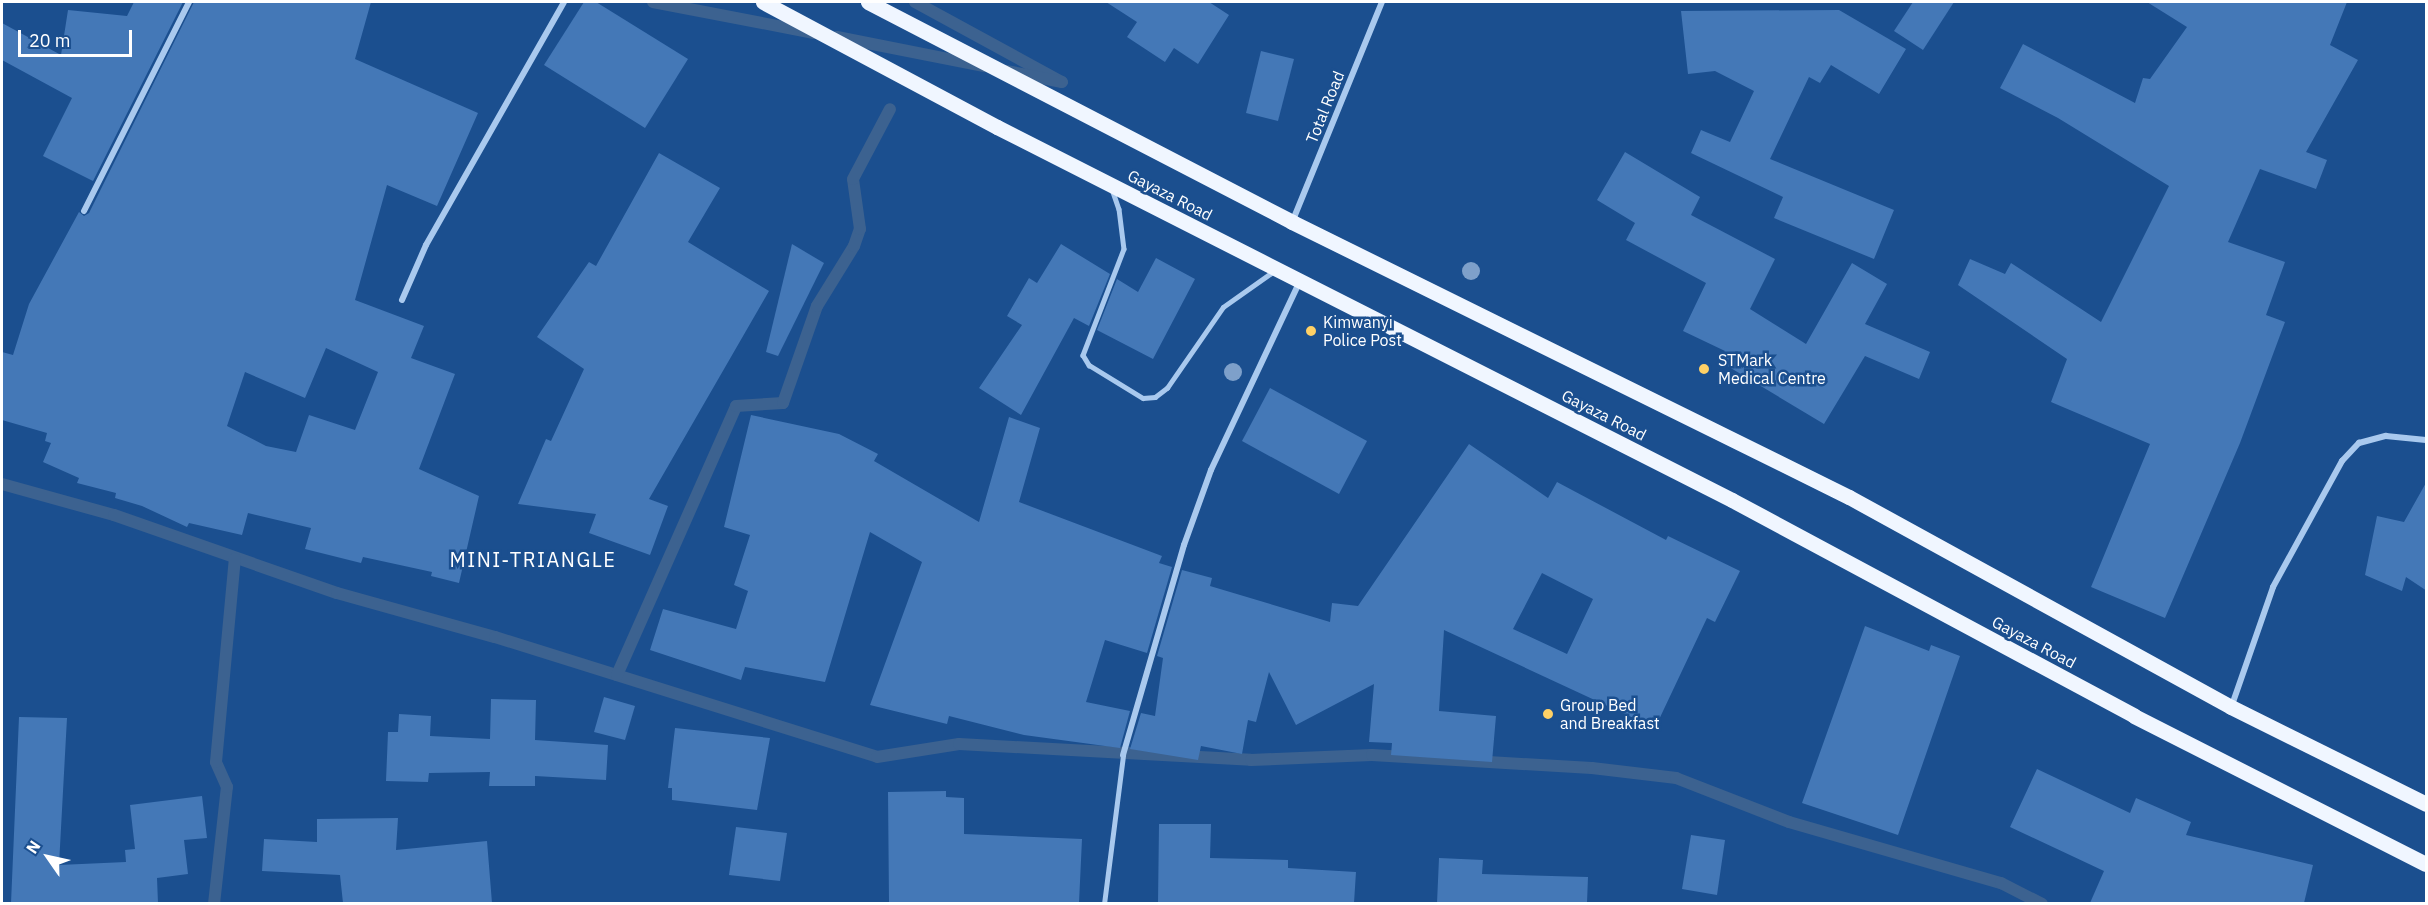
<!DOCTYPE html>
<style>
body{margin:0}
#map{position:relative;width:2428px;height:905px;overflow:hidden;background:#1b4f8f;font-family:"IBM Plex Sans",sans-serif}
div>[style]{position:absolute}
.stream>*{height:12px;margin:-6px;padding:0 6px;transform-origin:6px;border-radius:6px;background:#3c6290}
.building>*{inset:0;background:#4478b7}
.lane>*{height:4.5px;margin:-2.25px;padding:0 2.25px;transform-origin:2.25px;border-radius:2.25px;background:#a9c9ee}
.street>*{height:6px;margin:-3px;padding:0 3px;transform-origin:3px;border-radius:3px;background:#a9c9ee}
.primary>*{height:15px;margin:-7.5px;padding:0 7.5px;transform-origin:7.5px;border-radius:7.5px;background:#f0f6ff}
.trees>*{width:18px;height:18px;margin:-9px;border-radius:50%;background:#7ea0ca}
.dots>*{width:16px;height:16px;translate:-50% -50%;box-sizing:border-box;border:3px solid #1b4f8f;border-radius:50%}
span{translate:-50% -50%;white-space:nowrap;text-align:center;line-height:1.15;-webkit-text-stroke:5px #1b4f8f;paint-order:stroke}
.street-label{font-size:16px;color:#fff}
.poi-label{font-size:16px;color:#fff}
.left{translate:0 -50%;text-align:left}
.quarter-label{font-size:20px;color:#fff;letter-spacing:1.5px}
.frame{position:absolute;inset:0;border:3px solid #fff;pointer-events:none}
.north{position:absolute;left:18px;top:827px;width:60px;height:60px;-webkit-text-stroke:4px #1b4f8f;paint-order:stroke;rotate:304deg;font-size:16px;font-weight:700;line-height:24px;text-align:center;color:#fff}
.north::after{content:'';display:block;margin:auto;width:21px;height:27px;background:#fff;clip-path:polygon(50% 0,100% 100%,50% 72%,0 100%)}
.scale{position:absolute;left:18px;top:30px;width:114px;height:27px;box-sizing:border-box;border:3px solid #fff;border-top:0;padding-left:8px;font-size:18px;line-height:21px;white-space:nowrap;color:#fff;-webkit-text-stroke:4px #1b4f8f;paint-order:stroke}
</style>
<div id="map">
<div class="stream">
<div style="left:653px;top:2px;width:164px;rotate:10.9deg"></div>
<div style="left:915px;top:2px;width:167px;rotate:28.6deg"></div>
<div style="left:1062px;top:82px;width:56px;rotate:-168.7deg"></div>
<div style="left:837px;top:37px;width:150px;rotate:11.2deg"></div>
<div style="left:2px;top:484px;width:116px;rotate:15.5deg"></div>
<div style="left:114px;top:515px;width:236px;rotate:19.3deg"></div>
<div style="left:337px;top:593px;width:164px;rotate:15.6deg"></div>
<div style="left:495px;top:637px;width:400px;rotate:17.4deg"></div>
<div style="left:877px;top:757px;width:83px;rotate:-9deg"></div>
<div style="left:959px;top:744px;width:292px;rotate:3.1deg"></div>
<div style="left:1251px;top:760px;width:121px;rotate:-2.4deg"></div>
<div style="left:1372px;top:755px;width:220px;rotate:3.4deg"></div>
<div style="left:1592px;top:768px;width:85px;rotate:6.8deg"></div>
<div style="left:1676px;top:778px;width:121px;rotate:21.3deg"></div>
<div style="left:1789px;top:822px;width:221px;rotate:16.1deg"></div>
<div style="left:2001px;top:883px;width:46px;rotate:27.1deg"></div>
<div style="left:617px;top:675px;width:294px;rotate:-66.1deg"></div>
<div style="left:736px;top:406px;width:47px;rotate:-3.7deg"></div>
<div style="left:783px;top:403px;width:103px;rotate:-70.7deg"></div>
<div style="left:817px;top:306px;width:70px;rotate:-58.3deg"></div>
<div style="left:854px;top:246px;width:18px;rotate:-71deg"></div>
<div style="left:860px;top:229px;width:50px;rotate:-98deg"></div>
<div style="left:853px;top:179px;width:79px;rotate:-62.1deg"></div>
<div style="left:214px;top:904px;width:118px;rotate:-83.7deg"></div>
<div style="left:227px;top:787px;width:27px;rotate:-114deg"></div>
<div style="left:216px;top:762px;width:204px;rotate:-84.7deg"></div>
</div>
<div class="building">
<div style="clip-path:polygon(134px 2px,183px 2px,93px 181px,43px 156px,72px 98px,2px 60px,2px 23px,61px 55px,68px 10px,127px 16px)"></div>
<div style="clip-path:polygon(evenodd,194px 2px,371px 2px,355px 59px,478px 113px,437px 206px,387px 185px,355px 300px,424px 326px,411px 358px,455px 374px,419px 469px,479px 496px,459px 583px,431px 576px,432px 572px,363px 557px,361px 563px,305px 549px,311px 528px,248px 513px,242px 535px,189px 523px,187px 527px,142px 506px,115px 498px,116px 493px,77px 483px,79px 478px,43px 462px,51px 443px,45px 441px,47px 433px,2px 420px,2px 352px,13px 355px,29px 304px,79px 212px,84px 216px,89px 213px,194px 2px,326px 348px,378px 372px,355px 430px,309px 415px,296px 452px,266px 446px,227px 426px,245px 372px,305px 398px,326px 348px)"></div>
<div style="clip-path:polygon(584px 2px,596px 2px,688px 59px,645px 128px,544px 65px)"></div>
<div style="clip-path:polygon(1106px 2px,1209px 2px,1229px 15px,1198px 64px,1174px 48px,1165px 62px,1127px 37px,1137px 22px)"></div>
<div style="clip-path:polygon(1913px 2px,1954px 2px,1923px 50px,1894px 31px)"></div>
<div style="clip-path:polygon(2147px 2px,2347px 2px,2330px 45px,2358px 60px,2306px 152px,2327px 160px,2316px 189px,2260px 169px,2228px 242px,2285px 262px,2266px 315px,2285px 322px,2240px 443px,2165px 618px,2091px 587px,2150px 444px,2051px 402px,2067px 359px,1958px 285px,1970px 259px,2005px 274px,2011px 263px,2101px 322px,2169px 186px,2058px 118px,2000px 88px,2023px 44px,2135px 103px,2143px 78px,2150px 79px,2187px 27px)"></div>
<div style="clip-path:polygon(1839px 10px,1906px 49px,1879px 94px,1831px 65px,1820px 83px,1809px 77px,1770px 159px,1894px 210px,1874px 259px,1774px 218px,1783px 197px,1691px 153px,1701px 130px,1730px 142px,1754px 91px,1715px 71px,1688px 74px,1681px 11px)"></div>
<div style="clip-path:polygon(1261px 51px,1294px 59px,1278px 121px,1246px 113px)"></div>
<div style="clip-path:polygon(1625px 152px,1700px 197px,1691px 215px,1775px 259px,1750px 309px,1806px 344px,1852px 263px,1887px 284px,1865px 324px,1930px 352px,1919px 379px,1865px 356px,1824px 424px,1719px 361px,1725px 351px,1683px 331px,1706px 283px,1626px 240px,1635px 223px,1597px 200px)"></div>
<div style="clip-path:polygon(659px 153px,720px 188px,688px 242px,769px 291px,649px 499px,668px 506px,650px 555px,589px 533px,596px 514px,518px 504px,546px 439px,551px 441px,584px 369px,537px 337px,589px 262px,596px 266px)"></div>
<div style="clip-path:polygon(792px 244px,824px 263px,778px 356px,766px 352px)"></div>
<div style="clip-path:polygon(1061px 244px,1110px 274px,1089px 326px,1074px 318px,1021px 415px,979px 388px,1022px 325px,1007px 316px,1029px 278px,1037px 283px)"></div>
<div style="clip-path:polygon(1156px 258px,1195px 279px,1153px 359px,1097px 330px,1117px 279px,1138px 292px)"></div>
<div style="clip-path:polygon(1270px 388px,1367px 441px,1339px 494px,1242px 441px)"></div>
<div style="clip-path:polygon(751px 415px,839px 434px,878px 454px,874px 461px,979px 522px,1009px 417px,1040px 428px,1019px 502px,1162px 556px,1159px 563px,1172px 567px,1147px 653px,1105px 640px,1086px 702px,1130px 711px,1120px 748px,1024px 735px,949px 716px,947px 724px,870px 705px,922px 562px,870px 532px,825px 682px,745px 667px,741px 680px,650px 650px,663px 609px,736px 629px,748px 591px,734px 585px,750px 535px,724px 527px)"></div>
<div style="clip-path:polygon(evenodd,1469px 444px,1548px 498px,1557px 482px,1666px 540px,1668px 536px,1740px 571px,1715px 622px,1707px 618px,1655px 728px,1444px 630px,1439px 711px,1496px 716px,1492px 762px,1391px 755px,1392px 743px,1369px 742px,1374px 684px,1296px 725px,1269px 672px,1256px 722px,1248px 720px,1242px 754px,1201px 746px,1198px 760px,1130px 749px,1141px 713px,1155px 716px,1163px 658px,1157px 656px,1182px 570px,1212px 578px,1210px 586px,1330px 622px,1332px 603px,1358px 606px,1469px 444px,1542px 573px,1593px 599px,1567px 654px,1513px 629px,1542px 573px)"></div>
<div style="clip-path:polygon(2427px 481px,2427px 591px,2406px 577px,2402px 591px,2365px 575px,2377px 516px,2404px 522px)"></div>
<div style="clip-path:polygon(1865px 626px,1929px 651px,1931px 645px,1960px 656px,1898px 835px,1802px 803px)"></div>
<div style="clip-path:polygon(604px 697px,635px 706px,625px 740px,594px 732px)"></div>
<div style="clip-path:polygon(491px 699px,536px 700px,535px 740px,608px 745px,606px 780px,535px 776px,535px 786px,489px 786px,490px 772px,429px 773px,428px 782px,386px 781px,388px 732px,398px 732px,399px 714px,431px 716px,430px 736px,490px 739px)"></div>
<div style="clip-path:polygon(19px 717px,67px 718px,59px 865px,126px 862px,125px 850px,135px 849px,130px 805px,202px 796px,207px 838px,184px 840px,188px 874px,157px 878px,158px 903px,11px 903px)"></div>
<div style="clip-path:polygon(675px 728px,770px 738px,757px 810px,672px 800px,672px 788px,668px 788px)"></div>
<div style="clip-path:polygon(2037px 769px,2130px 813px,2136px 798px,2191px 822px,2186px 835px,2313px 865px,2304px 903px,2090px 903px,2104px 871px,2010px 827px)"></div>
<div style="clip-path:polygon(946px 791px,946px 797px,964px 798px,964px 834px,1082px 839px,1079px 903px,889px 903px,888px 792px)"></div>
<div style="clip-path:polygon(398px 818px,396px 850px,487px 841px,492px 903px,343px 903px,340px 875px,262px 871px,264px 839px,317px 842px,317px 819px)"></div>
<div style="clip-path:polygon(1159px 824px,1211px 824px,1210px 858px,1288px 860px,1288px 868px,1356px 872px,1354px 903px,1158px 903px)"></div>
<div style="clip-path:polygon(736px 827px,787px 833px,780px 881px,729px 875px)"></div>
<div style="clip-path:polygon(1691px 835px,1725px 840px,1717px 895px,1682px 889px)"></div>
<div style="clip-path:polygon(1439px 858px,1483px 860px,1482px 874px,1588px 877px,1587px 903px,1437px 903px)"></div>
</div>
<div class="lane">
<div style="left:1112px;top:189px;width:21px;rotate:71deg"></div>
<div style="left:1119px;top:209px;width:40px;rotate:82.9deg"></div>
<div style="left:1124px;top:249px;width:114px;rotate:111.1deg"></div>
<div style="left:1083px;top:355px;width:12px;rotate:59deg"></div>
<div style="left:1089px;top:365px;width:63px;rotate:31.4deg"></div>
<div style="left:1143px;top:398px;width:12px;rotate:-5deg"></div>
<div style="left:1155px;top:397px;width:15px;rotate:-37deg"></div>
<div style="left:1167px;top:388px;width:98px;rotate:-55.3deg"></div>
<div style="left:1223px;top:307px;width:62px;rotate:-35.2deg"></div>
<div style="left:1104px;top:904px;width:150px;rotate:-82.7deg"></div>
</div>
<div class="street">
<div style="left:84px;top:211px;width:234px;rotate:-63.3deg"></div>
<div style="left:1293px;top:220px;width:235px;rotate:-67.8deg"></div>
<div style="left:402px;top:300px;width:60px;rotate:-66.4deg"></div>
<div style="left:426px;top:245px;width:279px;rotate:-60.4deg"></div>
<div style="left:2232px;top:705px;width:125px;rotate:-70.8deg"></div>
<div style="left:2273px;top:587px;width:144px;rotate:-61.3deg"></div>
<div style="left:2342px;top:461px;width:25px;rotate:-47deg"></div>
<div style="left:2359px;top:443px;width:28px;rotate:-15deg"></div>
<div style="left:2386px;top:436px;width:40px;rotate:5.7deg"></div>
<div style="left:1123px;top:755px;width:219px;rotate:-73.8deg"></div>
<div style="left:1184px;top:545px;width:80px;rotate:-70.2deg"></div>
<div style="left:1211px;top:470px;width:209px;rotate:-64.8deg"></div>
</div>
<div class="primary">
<div style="left:763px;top:2px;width:265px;rotate:28.1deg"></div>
<div style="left:997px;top:127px;width:824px;rotate:26.91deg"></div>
<div style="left:1732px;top:500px;width:456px;rotate:28.2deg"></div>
<div style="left:2134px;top:716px;width:327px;rotate:26.9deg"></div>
<div style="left:868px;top:2px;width:478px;rotate:27.4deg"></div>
<div style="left:1292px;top:222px;width:621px;rotate:26.28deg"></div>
<div style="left:1849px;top:497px;width:436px;rotate:28.8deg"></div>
<div style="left:2231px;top:707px;width:218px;rotate:26.4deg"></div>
</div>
<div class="trees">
<div style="left:1471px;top:271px"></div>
<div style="left:1233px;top:372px"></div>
</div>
<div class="dots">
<div style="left:1311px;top:331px;background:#ffd166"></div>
<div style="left:1704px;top:369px;background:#ffd166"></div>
<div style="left:1548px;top:714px;background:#ffd166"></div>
</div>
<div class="street-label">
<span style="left:1325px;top:107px;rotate:-68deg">Total Road</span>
<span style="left:1170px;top:195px;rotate:27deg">Gayaza Road</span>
<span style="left:1604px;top:415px;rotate:27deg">Gayaza Road</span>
<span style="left:2034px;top:642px;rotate:28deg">Gayaza Road</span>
</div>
<div class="poi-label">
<span class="left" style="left:1323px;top:331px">Kimwanyi<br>Police Post</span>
<span class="left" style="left:1718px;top:369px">STMark<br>Medical Centre</span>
<span class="left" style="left:1560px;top:714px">Group Bed<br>and Breakfast</span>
</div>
<div class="quarter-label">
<span style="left:533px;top:559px">MINI-TRIANGLE</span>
</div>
<div class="frame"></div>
<div class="north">N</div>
<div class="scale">20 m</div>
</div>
